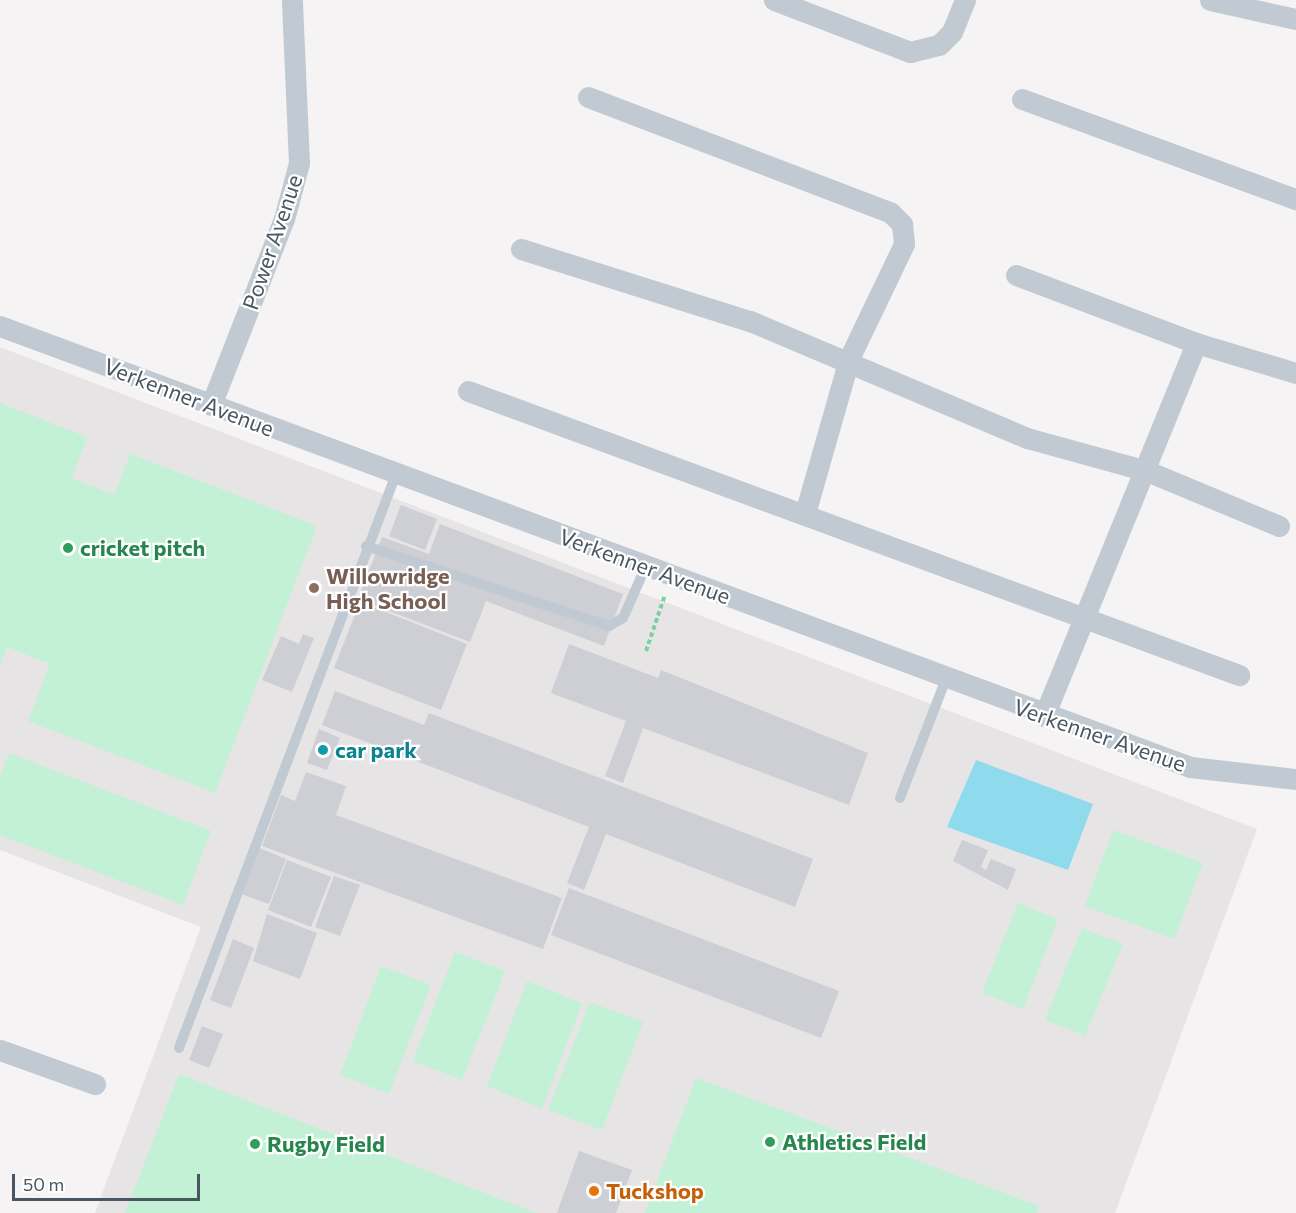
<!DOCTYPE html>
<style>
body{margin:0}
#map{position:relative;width:1296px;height:1213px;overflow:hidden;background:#f5f3f3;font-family:Commissioner,sans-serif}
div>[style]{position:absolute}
.education>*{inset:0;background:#e6e4e5}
.green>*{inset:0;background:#c3f1d5}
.water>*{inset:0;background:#90daee}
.building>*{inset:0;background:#cdcfd5}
.path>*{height:4px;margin-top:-2px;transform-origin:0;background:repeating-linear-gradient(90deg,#7ad0a6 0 4.5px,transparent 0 7.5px)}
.service>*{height:10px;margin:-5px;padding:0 5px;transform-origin:5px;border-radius:5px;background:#c1cad2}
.minor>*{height:21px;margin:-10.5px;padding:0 10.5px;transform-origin:10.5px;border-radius:10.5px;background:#c1cad2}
.dots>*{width:16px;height:16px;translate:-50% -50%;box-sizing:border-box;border:3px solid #fff;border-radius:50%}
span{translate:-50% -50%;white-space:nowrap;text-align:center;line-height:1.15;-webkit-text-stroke:4.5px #fff;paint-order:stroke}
.street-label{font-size:22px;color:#4a5661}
.leisure-label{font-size:22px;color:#27864d;font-weight:700}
.left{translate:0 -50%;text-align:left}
.education-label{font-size:22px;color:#785e54;font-weight:700}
.culture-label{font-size:22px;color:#0d838f;font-weight:700}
.food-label{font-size:22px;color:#c56008;font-weight:700}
.scale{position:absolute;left:12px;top:1174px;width:188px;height:27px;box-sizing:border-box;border:3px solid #4a5661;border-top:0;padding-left:8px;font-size:18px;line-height:21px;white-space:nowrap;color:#4a5661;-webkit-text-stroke:4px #fff;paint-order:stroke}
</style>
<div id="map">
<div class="education">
<div style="clip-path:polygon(0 347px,1257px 829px,1115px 1213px,95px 1213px,201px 927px,0 850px)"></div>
</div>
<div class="green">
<div style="clip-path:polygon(0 403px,87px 437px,72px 478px,114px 495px,130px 454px,317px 526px,215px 793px,28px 721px,50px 664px,7px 647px,0 665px)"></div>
<div style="clip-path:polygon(9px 753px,211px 831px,183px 905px,0 835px,0 776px)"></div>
<div style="clip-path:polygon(1113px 830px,1203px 863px,1174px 939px,1085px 906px)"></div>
<div style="clip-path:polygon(1018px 903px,1058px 919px,1023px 1009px,982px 993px)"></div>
<div style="clip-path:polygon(1082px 928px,1123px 944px,1085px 1036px,1045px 1020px)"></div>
<div style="clip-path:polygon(455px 952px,505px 971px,462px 1080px,413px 1061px)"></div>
<div style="clip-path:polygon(381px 966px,431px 985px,389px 1094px,340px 1075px)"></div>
<div style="clip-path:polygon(527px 981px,582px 1003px,542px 1109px,487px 1086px)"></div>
<div style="clip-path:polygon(590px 1002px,643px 1022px,602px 1130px,548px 1110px)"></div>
<div style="clip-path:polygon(179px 1074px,536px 1213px,537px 1213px,125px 1213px)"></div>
<div style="clip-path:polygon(696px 1078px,1039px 1206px,1036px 1213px,645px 1213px)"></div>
</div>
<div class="water">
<div style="clip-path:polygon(976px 760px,1093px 804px,1068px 870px,947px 827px)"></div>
</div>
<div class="building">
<div style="clip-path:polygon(401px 505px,437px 519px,425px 550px,389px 536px)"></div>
<div style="clip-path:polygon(440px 524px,623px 594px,604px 646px,486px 601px,470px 642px,358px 599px,382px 537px,429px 554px)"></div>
<div style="clip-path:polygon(360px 602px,467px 644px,441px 710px,334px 668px)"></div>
<div style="clip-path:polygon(303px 634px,314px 638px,292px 692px,262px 680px,281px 636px,299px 644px)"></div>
<div style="clip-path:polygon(569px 644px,658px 678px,661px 670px,868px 753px,849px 805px,643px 728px,623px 783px,605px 776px,626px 721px,551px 693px)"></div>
<div style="clip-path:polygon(335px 691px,424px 725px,429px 713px,813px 859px,795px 907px,606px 834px,584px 890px,567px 883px,589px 827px,322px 725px)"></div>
<div style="clip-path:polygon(319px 729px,340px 738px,327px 770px,307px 763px)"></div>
<div style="clip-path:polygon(306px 772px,346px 786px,336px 815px,562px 898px,543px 949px,262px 846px,281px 795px,295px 801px)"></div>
<div style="clip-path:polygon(962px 840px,988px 850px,981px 867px,986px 870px,991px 859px,1016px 869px,1008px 890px,953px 861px)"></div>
<div style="clip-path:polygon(259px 848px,286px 859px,269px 904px,241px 894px)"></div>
<div style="clip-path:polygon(287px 860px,331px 877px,311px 927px,268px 910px)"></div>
<div style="clip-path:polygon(334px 876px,360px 885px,340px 936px,315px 927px)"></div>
<div style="clip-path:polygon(569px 888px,839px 991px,821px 1038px,551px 935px)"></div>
<div style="clip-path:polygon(267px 914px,317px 933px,300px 979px,253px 961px)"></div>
<div style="clip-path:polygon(233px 939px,254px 948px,231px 1008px,210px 1000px)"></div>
<div style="clip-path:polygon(202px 1026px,223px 1034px,209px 1068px,189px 1060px)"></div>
<div style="clip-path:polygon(579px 1151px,632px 1170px,616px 1213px,557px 1213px)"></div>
</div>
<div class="path">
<div style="left:646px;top:651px;width:59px;rotate:-71.3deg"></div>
</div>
<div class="service">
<div style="left:366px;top:546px;width:256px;rotate:18.2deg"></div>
<div style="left:609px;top:626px;width:16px;rotate:-30deg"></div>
<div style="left:623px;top:618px;width:57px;rotate:-66.1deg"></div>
<div style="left:900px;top:798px;width:128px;rotate:-68.9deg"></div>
<div style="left:179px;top:1048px;width:614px;rotate:-69.29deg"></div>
</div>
<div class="minor">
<div style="left:774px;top:0;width:146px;rotate:20.9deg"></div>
<div style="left:910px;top:52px;width:30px;rotate:-14deg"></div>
<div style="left:939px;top:45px;width:18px;rotate:-45deg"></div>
<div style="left:952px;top:32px;width:35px;rotate:-68deg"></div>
<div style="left:1210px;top:0;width:88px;rotate:12.5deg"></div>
<div style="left:588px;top:97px;width:324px;rotate:20.9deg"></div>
<div style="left:891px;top:213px;width:16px;rotate:45deg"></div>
<div style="left:902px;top:224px;width:20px;rotate:84deg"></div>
<div style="left:904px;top:244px;width:127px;rotate:115.6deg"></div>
<div style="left:849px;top:359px;width:160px;rotate:105.9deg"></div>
<div style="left:1022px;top:99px;width:292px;rotate:20.1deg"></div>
<div style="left:521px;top:249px;width:240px;rotate:17.5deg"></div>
<div style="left:750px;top:321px;width:301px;rotate:22.9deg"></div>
<div style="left:1027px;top:438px;width:124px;rotate:15.4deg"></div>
<div style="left:1147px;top:471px;width:143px;rotate:22.6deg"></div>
<div style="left:1016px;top:275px;width:192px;rotate:20.7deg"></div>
<div style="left:1196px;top:343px;width:104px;rotate:16.7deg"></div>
<div style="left:0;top:326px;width:1269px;rotate:20.33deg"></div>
<div style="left:1190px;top:767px;width:107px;rotate:6.5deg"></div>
<div style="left:468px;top:391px;width:822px;rotate:20.22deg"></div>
<div style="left:211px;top:405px;width:200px;rotate:-68.6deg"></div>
<div style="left:284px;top:219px;width:58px;rotate:-75deg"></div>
<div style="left:299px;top:163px;width:163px;rotate:-92.5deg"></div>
<div style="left:1044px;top:716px;width:403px;rotate:-67.8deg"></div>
<div style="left:0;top:1050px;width:101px;rotate:19.7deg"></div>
</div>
<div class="dots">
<div style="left:68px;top:548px;background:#2e9e5b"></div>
<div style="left:314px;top:588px;background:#8d6e63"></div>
<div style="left:323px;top:750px;background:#0f9aa8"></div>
<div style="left:770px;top:1142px;background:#2e9e5b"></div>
<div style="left:255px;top:1144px;background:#2e9e5b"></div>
<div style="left:594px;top:1191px;background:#e8710a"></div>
</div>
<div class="street-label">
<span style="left:272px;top:242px;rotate:-71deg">Power Avenue</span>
<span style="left:189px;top:397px;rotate:21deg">Verkenner Avenue</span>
<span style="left:645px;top:566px;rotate:20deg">Verkenner Avenue</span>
<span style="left:1100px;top:735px;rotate:19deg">Verkenner Avenue</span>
</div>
<div class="leisure-label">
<span class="left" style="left:80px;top:548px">cricket pitch</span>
<span class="left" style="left:782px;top:1142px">Athletics Field</span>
<span class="left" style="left:267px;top:1144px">Rugby Field</span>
</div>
<div class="education-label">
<span class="left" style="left:326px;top:588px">Willowridge<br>High School</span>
</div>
<div class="culture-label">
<span class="left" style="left:335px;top:750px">car park</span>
</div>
<div class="food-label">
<span class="left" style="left:606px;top:1191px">Tuckshop</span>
</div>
<div class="scale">50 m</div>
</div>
